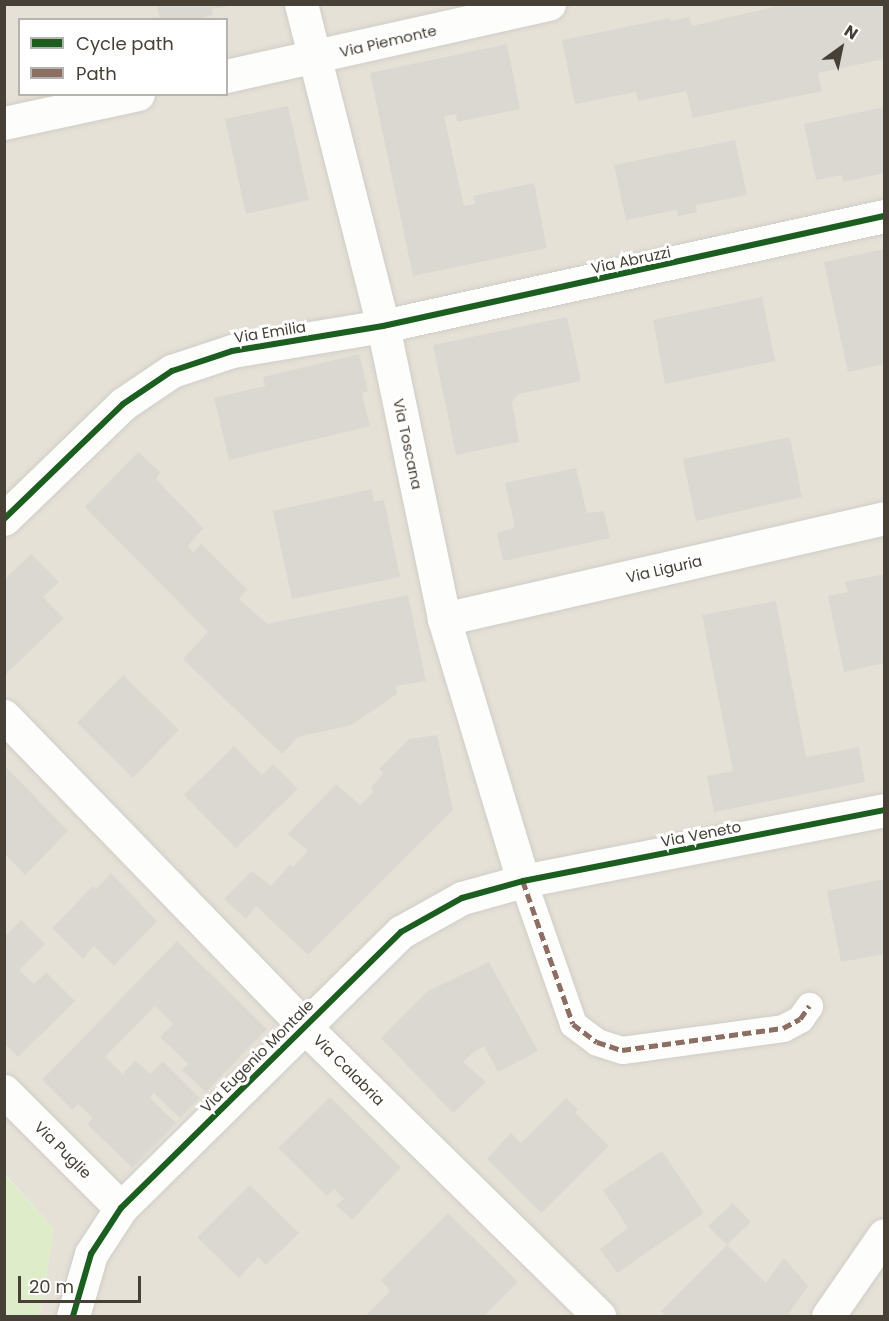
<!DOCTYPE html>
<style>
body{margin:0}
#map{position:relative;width:889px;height:1321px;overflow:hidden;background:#f1efea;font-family:Poppins,sans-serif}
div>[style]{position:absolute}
.residential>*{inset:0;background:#e5e1d7}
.green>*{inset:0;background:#deecca}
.building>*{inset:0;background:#dbd8d2}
.roads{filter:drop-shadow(0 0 2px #cfcdc7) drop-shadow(0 0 2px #cfcdc7)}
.pedestrian>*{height:27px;margin:-13.5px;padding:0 13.5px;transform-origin:13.5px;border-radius:13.5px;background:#fdfdfc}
.minor>*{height:33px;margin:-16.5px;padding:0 16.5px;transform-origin:16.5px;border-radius:16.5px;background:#fdfdfc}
.quiet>*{height:4.5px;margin-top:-2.25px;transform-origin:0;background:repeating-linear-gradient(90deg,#8d6e63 0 9px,transparent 0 13.5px)}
.cycleway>*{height:6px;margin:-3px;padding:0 3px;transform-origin:3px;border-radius:3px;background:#1b5e20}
span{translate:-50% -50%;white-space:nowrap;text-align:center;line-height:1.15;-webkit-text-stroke:6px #fff;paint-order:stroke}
.street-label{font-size:15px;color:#474036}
.frame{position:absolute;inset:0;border:6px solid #474036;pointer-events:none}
.legend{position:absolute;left:18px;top:18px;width:210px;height:78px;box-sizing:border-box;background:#fff;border:2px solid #b5b3af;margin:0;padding:8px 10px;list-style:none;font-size:18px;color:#474036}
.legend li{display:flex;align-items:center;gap:12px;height:30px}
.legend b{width:30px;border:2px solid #b5b3af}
.north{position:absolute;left:811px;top:18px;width:60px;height:60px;-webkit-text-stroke:4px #fff;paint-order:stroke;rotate:33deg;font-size:16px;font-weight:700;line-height:24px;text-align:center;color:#474036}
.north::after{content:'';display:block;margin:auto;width:21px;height:27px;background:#474036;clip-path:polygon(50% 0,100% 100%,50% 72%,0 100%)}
.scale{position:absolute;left:18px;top:1276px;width:123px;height:27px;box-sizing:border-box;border:3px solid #474036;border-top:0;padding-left:8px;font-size:18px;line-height:21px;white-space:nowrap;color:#474036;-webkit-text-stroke:4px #fff;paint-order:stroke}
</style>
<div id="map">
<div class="residential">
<div style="clip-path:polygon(evenodd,5px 5px,884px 5px,884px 1316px,40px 1316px,54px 1229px,5px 1174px,5px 5px,20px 20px,226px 20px,226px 94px,20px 94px,20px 20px)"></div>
</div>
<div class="green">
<div style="clip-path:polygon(4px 1174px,54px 1229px,40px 1316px,5px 1316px)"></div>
</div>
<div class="building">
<div style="clip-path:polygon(157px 4px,230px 4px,230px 6px,212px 9px,213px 15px,193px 20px,160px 20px)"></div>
<div style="clip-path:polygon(786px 4px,884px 4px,884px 59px,818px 73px,822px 91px,693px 118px,686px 91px,638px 101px,636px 92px,575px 104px,562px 40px,670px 18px,671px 21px,689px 17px,692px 26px)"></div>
<div style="clip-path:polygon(507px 44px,520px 109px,457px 122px,456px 114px,444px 116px,464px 206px,475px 204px,473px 196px,534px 183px,547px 248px,413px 276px,370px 73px)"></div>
<div style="clip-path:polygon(288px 106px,309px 200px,246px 214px,225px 119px)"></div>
<div style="clip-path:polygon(884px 107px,884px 173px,843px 182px,842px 175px,816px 180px,804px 124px)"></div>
<div style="clip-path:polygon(735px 140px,747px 195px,696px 205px,697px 212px,678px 216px,676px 210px,626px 220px,614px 165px)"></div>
<div style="clip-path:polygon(884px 249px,884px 364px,848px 372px,824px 262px)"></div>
<div style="clip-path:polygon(762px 297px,775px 361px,665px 384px,653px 320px)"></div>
<div style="clip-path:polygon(567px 317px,581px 381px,518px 394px,512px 402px,519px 442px,456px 455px,433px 345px)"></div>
<div style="clip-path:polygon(359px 354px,368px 391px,362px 393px,370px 426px,229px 460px,214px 398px,265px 386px,263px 377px)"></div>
<div style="clip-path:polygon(790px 437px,802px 497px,696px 521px,683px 459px)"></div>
<div style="clip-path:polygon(138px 452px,160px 472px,156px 479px,203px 528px,188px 546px,193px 553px,201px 544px,247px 589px,239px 599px,267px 624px,408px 595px,426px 681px,396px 686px,397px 694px,351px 725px,298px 737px,282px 754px,183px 659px,208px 632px,85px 507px)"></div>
<div style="clip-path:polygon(576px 468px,587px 513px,604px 511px,610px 538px,503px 561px,497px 533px,515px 527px,505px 483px)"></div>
<div style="clip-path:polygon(372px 489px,374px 502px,384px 500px,400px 577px,292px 599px,273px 511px)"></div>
<div style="clip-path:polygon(31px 554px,59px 582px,43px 597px,64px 618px,4px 676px,4px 580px)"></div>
<div style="clip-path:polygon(884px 574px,884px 663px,844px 672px,828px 596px,848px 592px,845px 582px)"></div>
<div style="clip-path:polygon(776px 601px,806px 757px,859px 747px,865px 782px,714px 812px,707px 776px,733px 771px,702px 615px)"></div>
<div style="clip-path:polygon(123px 675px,179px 730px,133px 778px,77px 723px)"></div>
<div style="clip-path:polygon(437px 735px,453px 810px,308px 955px,256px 906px,246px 919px,224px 899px,252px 871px,271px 886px,290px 864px,293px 867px,308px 851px,288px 834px,336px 784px,360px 805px,374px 792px,371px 788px,383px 773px,379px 769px,409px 739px)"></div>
<div style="clip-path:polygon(234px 746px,262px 775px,273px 764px,298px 789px,236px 848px,184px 795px)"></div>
<div style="clip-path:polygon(5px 766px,68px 831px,25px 875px,5px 854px)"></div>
<div style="clip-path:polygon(111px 873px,157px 921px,114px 966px,94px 946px,83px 959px,52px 928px,93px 886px,96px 889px)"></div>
<div style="clip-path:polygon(884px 879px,884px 954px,841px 962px,827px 891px)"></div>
<div style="clip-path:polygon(21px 920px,45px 944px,19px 970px,34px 984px,46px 972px,75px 1001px,18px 1057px,4px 1043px,4px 937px)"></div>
<div style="clip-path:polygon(177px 941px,267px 1029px,206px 1092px,182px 1070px,188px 1064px,160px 1037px,173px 1024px,155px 1006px,105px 1057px,123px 1074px,135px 1060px,150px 1074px,163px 1061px,200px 1098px,180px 1118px,154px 1093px,150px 1098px,176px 1123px,132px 1168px,87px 1124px,93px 1118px,78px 1104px,72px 1110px,42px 1080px)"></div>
<div style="clip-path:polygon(489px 962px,538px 1051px,498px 1072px,484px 1046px,475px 1051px,463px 1062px,486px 1082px,453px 1113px,381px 1038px,428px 991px)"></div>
<div style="clip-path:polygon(330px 1097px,401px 1167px,352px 1220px,336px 1205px,344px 1199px,334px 1189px,327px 1196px,278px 1148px)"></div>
<div style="clip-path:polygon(566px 1098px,578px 1109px,575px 1113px,609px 1146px,541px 1213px,487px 1159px,511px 1133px,521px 1143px)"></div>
<div style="clip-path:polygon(662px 1151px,704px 1213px,617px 1273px,600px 1249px,628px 1228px,603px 1190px)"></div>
<div style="clip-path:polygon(250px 1185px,299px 1233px,266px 1265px,258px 1257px,239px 1278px,197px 1237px)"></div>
<div style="clip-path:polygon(733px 1203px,751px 1222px,727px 1245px,708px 1226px)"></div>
<div style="clip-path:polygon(448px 1213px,518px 1282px,484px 1316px,365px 1316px,390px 1291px,381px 1280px)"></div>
<div style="clip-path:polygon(727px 1245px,766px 1283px,784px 1258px,808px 1286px,787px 1316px,666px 1316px,661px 1311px)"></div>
</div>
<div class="roads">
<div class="pedestrian">
<div style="left:523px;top:881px;width:151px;rotate:70.7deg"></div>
<div style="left:573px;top:1024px;width:30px;rotate:37deg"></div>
<div style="left:597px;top:1042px;width:26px;rotate:18deg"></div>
<div style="left:622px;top:1050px;width:162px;rotate:-7.8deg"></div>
<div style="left:783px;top:1028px;width:19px;rotate:-28deg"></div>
<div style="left:800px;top:1019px;width:16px;rotate:-55deg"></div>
</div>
<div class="minor">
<div style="left:301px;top:4px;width:332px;rotate:75.7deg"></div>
<div style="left:383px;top:326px;width:299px;rotate:78.2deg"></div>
<div style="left:444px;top:619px;width:274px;rotate:73.2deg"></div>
<div style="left:226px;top:76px;width:331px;rotate:-12.6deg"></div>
<div style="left:4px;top:123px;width:137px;rotate:-12.2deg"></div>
<div style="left:4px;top:519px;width:165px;rotate:-44deg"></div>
<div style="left:123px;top:404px;width:59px;rotate:-34deg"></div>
<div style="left:172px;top:371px;width:63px;rotate:-18.4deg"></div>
<div style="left:232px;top:351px;width:153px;rotate:-9.4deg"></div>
<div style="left:383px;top:326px;width:513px;rotate:-12.38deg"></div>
<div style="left:444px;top:619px;width:451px;rotate:-12.9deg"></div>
<div style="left:4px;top:716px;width:431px;rotate:45.9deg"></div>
<div style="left:304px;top:1026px;width:414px;rotate:44.5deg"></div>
<div style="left:4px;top:1091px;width:165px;rotate:45deg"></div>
<div style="left:73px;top:1316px;width:65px;rotate:-73.8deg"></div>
<div style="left:91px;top:1254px;width:55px;rotate:-56.9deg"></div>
<div style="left:121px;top:1208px;width:393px;rotate:-44.6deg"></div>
<div style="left:401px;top:932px;width:70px;rotate:-29.1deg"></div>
<div style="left:462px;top:898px;width:63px;rotate:-15.6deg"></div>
<div style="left:523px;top:881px;width:368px;rotate:-11.1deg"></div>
<div style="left:828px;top:1316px;width:98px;rotate:-55.3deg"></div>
</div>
</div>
<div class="quiet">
<div style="left:523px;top:881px;width:151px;rotate:70.7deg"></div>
<div style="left:573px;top:1024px;width:30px;rotate:37deg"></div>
<div style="left:597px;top:1042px;width:26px;rotate:18deg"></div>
<div style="left:622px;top:1050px;width:162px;rotate:-7.8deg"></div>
<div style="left:783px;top:1028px;width:19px;rotate:-28deg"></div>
<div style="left:800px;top:1019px;width:16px;rotate:-55deg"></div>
</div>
<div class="cycleway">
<div style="left:4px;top:519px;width:165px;rotate:-44deg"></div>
<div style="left:123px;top:404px;width:59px;rotate:-34deg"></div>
<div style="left:172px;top:371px;width:63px;rotate:-18.4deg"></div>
<div style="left:232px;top:351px;width:153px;rotate:-9.4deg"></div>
<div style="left:383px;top:326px;width:513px;rotate:-12.38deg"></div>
<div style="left:73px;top:1316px;width:65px;rotate:-73.8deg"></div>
<div style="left:91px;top:1254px;width:55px;rotate:-56.9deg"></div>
<div style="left:121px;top:1208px;width:393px;rotate:-44.6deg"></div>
<div style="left:401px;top:932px;width:70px;rotate:-29.1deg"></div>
<div style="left:462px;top:898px;width:63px;rotate:-15.6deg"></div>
<div style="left:523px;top:881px;width:368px;rotate:-11.1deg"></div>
</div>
<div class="street-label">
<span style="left:388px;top:41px;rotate:-13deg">Via Piemonte</span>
<span style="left:631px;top:260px;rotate:-12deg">Via Abruzzi</span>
<span style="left:270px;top:332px;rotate:-9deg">Via Emilia</span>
<span style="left:408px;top:444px;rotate:78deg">Via Toscana</span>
<span style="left:664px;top:569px;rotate:-13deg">Via Liguria</span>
<span style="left:701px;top:834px;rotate:-11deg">Via Veneto</span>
<span style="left:257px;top:1056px;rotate:-45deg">Via Eugenio Montale</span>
<span style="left:349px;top:1070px;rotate:45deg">Via Calabria</span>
<span style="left:63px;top:1150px;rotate:45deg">Via Puglie</span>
</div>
<div class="frame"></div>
<ul class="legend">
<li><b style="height:8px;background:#1b5e20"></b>Cycle path</li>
<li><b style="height:8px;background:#8d6e63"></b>Path</li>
</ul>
<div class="north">N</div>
<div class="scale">20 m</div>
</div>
